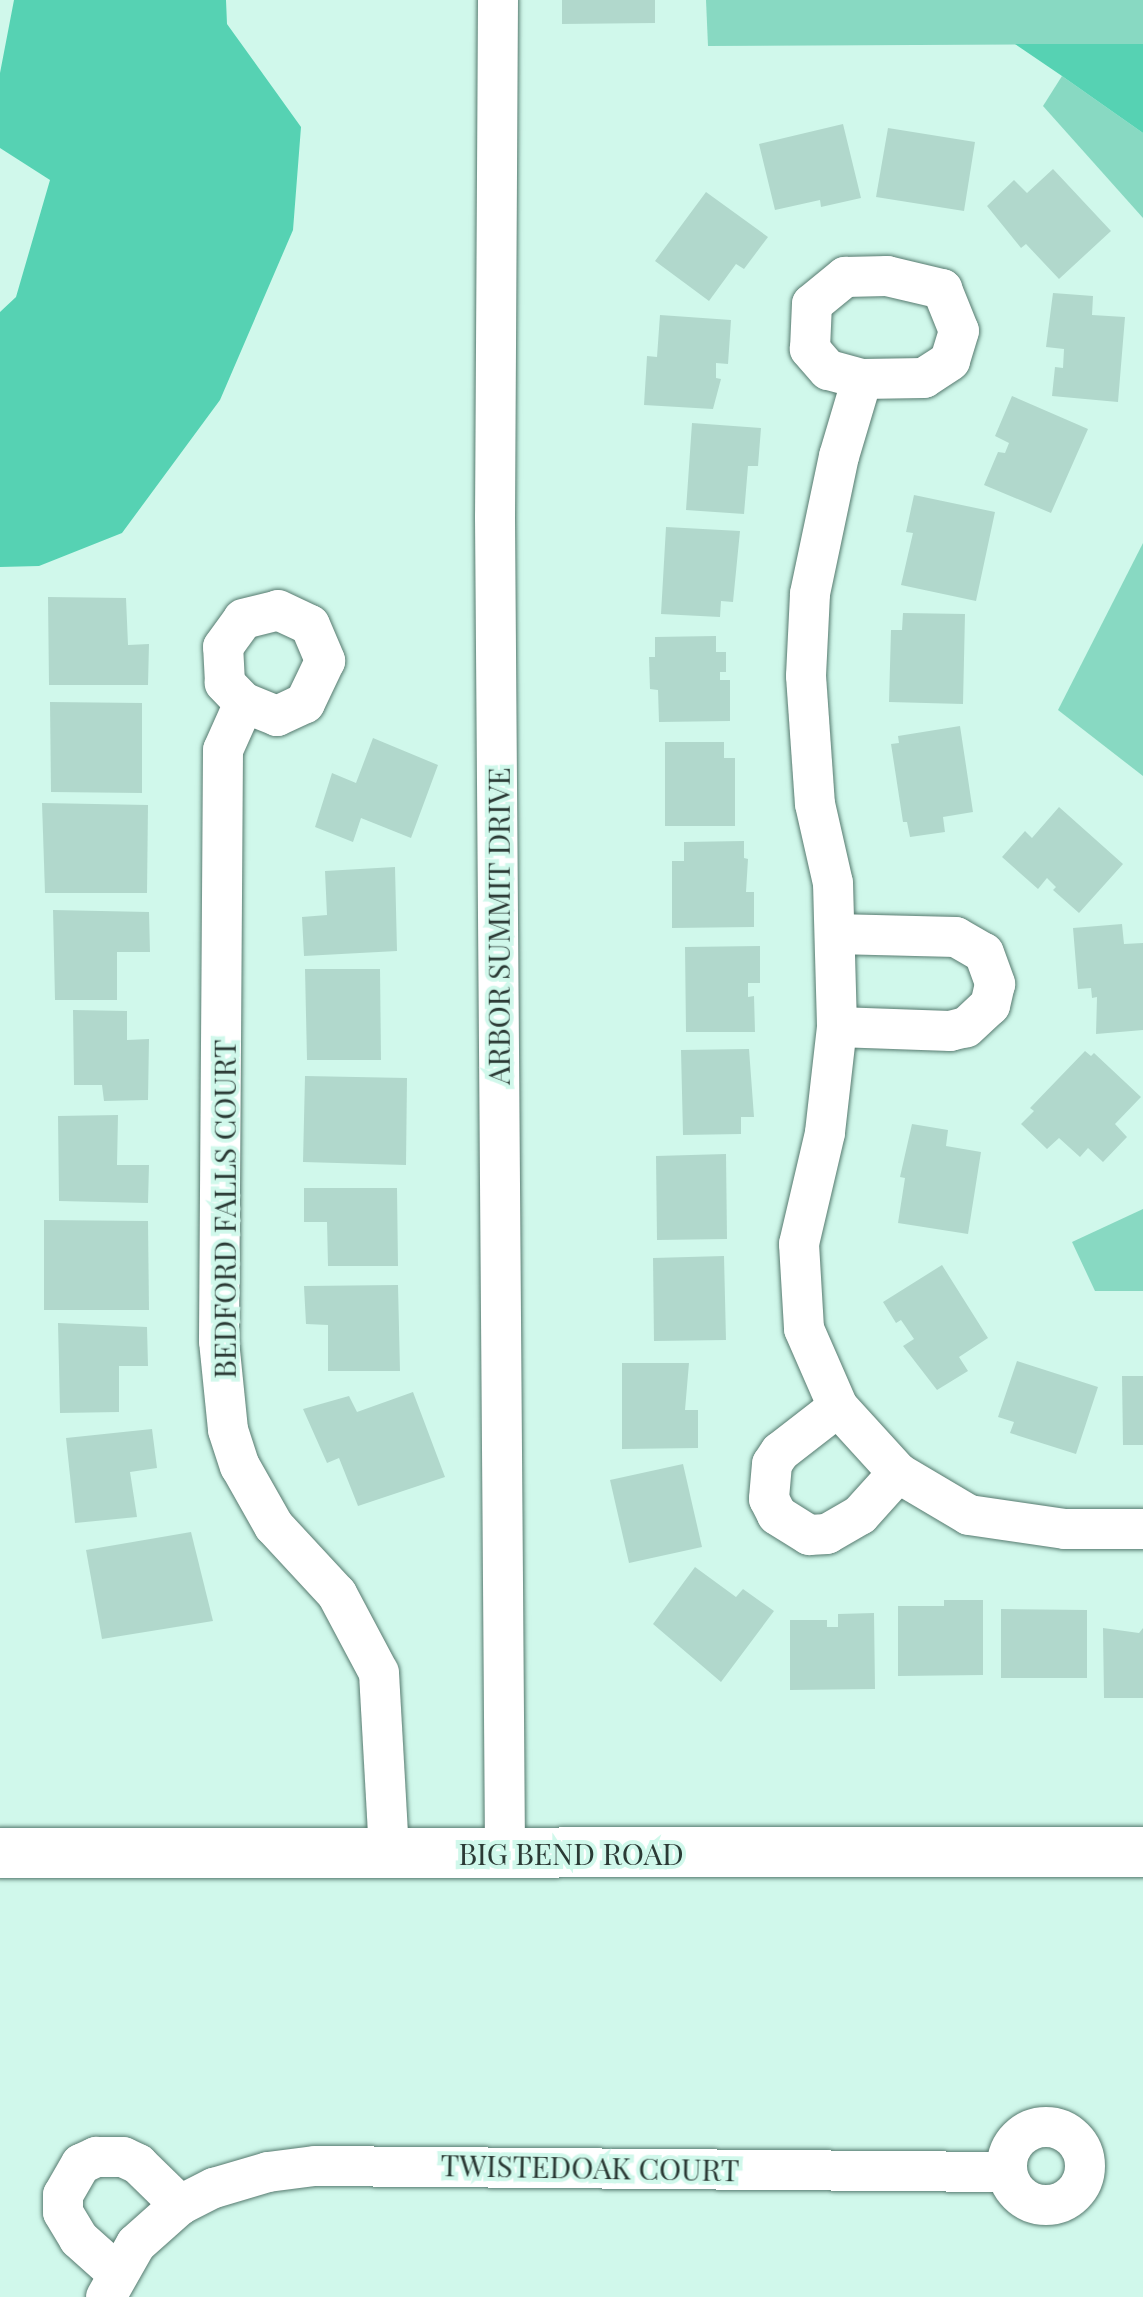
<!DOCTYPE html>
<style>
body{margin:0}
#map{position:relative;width:1143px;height:2297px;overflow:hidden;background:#d0f8eb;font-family:"Playfair Display",serif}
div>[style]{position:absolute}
.green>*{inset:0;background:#88d9c2}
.forest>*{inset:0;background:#56d2b3}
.building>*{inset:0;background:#b1d8cc}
.roads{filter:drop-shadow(0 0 2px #567a6f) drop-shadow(0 0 2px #567a6f)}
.minor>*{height:40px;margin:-20px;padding:0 20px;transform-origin:20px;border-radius:20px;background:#fff}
.minor>.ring{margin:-20px;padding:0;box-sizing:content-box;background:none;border:40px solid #fff;border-radius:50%}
.major>*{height:50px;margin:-25px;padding:0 25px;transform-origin:25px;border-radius:25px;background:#fff}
span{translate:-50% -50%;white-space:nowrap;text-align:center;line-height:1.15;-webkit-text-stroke:8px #d0f8eb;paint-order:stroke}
.street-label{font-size:30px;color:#2b3a35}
</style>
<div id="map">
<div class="green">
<div style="clip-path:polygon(706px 0,1143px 0,1143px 44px,708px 46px)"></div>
<div style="clip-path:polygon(1062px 76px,1143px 133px,1143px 218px,1043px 106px)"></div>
<div style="clip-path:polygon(1143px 543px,1143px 776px,1058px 710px)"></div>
<div style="clip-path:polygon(1143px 1209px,1143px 1291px,1095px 1291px,1072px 1242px)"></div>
</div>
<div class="forest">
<div style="clip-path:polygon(14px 0,226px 0,227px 24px,301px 127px,293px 230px,220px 400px,122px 533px,39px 566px,0 567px,0 312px,16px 297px,50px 180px,0 148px,0 73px)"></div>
<div style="clip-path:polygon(1015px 44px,1143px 44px,1143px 133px,1062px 76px)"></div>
</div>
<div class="building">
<div style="clip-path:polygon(562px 0,655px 0,655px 23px,562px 24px)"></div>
<div style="clip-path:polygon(843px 124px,861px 198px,821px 207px,820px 200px,775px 210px,759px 144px)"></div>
<div style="clip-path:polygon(888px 128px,975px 142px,964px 211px,876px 197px)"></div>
<div style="clip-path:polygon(1053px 169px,1111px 231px,1059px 279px,1026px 244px,1021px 248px,987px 206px,1014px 180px,1027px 193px)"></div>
<div style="clip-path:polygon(706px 192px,768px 237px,744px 269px,736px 264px,709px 301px,655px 261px)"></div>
<div style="clip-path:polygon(1053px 293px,1093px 296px,1092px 315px,1125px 317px,1118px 402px,1052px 396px,1055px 367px,1063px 368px,1064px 349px,1046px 347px)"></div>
<div style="clip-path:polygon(660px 315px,731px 320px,728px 364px,716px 363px,716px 378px,721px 379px,713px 409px,644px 405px,647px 356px,657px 357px)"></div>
<div style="clip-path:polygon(1012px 396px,1088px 429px,1051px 513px,984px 485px,998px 452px,1005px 453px,1009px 443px,995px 436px)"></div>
<div style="clip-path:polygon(692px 423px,761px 428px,758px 466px,748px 466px,744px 514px,686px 510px)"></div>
<div style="clip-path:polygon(914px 495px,995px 512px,976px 601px,901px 585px,913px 533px,906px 532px)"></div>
<div style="clip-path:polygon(666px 527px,740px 531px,733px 602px,721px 601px,720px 617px,661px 614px)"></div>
<div style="clip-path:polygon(48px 597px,126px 598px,128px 645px,149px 644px,148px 685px,49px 685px)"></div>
<div style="clip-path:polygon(903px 613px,965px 614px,963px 704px,889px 702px,891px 630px,902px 630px)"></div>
<div style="clip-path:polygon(716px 636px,716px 652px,726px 652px,726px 672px,720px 672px,720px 680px,730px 680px,730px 721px,659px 722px,658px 690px,650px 689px,649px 657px,655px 657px,655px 637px)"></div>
<div style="clip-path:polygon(50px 702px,142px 703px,142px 793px,51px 792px)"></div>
<div style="clip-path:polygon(960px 726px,973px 812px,943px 817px,945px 832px,910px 837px,907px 822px,903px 822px,891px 744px,899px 743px,898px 736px)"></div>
<div style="clip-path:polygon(373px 738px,438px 765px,411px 838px,361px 818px,353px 842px,315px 827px,332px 773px,356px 783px)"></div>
<div style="clip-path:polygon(665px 742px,724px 742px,724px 758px,735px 758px,735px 826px,665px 826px)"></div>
<div style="clip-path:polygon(42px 803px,148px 805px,147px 893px,45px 893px)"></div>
<div style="clip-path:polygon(1059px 807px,1123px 864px,1079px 913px,1053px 890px,1056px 887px,1047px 878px,1038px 889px,1002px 857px,1025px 831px,1032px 838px)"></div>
<div style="clip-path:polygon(744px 841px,744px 858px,748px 859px,746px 892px,754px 892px,754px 927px,672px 928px,672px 861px,684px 861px,684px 842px)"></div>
<div style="clip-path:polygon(395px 867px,397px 951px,304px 956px,302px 917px,327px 915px,325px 871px)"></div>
<div style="clip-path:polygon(53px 910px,149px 912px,150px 952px,117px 952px,117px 1000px,55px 1000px)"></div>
<div style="clip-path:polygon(1122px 924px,1124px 944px,1143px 943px,1143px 1030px,1096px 1034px,1097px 997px,1092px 998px,1091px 988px,1078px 989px,1073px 928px)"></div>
<div style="clip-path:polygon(760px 946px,760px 983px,748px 983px,748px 997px,754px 996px,755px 1032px,686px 1032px,685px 947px)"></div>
<div style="clip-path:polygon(305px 969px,380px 969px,381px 1060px,307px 1060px)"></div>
<div style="clip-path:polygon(73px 1010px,127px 1011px,127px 1040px,149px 1039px,148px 1100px,104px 1101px,102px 1085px,74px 1085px)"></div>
<div style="clip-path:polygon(749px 1049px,754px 1117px,741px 1117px,741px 1134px,683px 1135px,681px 1050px)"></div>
<div style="clip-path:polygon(1085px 1051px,1091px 1056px,1094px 1053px,1141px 1097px,1115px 1124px,1127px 1137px,1103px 1162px,1088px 1148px,1080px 1157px,1059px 1138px,1047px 1149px,1021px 1124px,1034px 1111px,1030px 1108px)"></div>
<div style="clip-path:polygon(305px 1076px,407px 1078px,406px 1165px,303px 1162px)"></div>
<div style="clip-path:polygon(118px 1115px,117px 1165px,149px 1165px,148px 1203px,59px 1201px,58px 1116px)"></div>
<div style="clip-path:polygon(912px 1124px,948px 1130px,946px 1146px,981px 1152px,968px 1234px,898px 1223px,905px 1178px,900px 1177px)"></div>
<div style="clip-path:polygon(726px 1154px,727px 1239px,657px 1240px,656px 1156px)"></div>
<div style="clip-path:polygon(304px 1188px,397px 1188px,398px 1266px,328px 1266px,327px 1222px,304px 1222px)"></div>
<div style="clip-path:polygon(44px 1220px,148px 1221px,149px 1310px,44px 1310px)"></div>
<div style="clip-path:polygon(724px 1256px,726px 1340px,654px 1341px,653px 1258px)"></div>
<div style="clip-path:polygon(942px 1265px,988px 1338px,959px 1357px,968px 1371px,937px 1390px,903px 1346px,914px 1339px,901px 1320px,896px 1323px,883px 1302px)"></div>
<div style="clip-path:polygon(398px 1285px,400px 1371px,328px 1371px,328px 1325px,306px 1324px,304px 1286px)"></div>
<div style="clip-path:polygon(58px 1323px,147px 1327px,148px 1366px,119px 1366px,119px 1412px,60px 1413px)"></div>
<div style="clip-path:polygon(1017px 1361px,1098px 1387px,1076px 1454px,1010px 1433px,1014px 1422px,998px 1417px)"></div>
<div style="clip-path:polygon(622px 1363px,689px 1363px,685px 1410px,698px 1410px,698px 1448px,622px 1449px)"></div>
<div style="clip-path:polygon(1122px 1376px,1143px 1376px,1143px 1445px,1123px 1445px)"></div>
<div style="clip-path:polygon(413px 1392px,445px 1477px,358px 1506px,339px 1458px,327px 1463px,303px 1409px,349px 1396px,357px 1412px)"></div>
<div style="clip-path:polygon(152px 1429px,157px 1468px,130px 1472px,137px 1517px,75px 1523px,66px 1438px)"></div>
<div style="clip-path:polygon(683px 1464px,702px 1547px,629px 1563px,610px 1480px)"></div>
<div style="clip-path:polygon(191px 1532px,213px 1621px,102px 1639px,86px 1550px)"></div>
<div style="clip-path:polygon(695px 1567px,736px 1597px,743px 1589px,774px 1611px,721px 1682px,653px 1624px)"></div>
<div style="clip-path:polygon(944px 1600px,983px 1600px,983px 1675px,898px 1676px,898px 1606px,944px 1606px)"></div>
<div style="clip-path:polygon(1001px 1609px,1087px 1610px,1087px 1678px,1001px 1678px)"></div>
<div style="clip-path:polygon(874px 1613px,875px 1689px,790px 1690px,790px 1620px,827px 1620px,827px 1627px,838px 1627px,838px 1614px)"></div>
<div style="clip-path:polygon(1103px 1628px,1139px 1633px,1143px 1628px,1143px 1698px,1104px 1698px)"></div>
</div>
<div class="roads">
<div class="minor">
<div style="left:498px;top:0;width:517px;rotate:90.33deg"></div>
<div style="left:495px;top:517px;width:1336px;rotate:89.57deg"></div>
<div style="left:887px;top:276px;width:57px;rotate:13.3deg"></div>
<div style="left:942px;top:289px;width:45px;rotate:68deg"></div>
<div style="left:959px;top:331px;width:31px;rotate:107deg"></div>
<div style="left:950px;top:361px;width:31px;rotate:147deg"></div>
<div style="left:924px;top:378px;width:62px;rotate:179.1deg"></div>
<div style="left:862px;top:379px;width:35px;rotate:-165deg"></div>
<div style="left:828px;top:370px;width:28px;rotate:-131deg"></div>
<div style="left:810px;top:349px;width:45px;rotate:-87.5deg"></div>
<div style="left:812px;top:304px;width:43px;rotate:-39.3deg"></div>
<div style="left:845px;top:277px;width:42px;rotate:-1.4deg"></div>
<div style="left:862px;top:379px;width:80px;rotate:106.6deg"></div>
<div style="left:839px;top:456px;width:141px;rotate:101.9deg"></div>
<div style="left:810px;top:594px;width:82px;rotate:92.8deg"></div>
<div style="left:806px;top:676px;width:128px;rotate:86deg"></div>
<div style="left:815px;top:804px;width:81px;rotate:77.2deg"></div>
<div style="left:833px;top:883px;width:144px;rotate:88.4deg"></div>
<div style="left:837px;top:1027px;width:107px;rotate:96.5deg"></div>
<div style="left:825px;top:1133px;width:114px;rotate:103.2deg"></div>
<div style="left:799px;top:1244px;width:85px;rotate:86.6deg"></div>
<div style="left:804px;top:1329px;width:85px;rotate:66.4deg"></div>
<div style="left:838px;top:1407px;width:89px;rotate:47.7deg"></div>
<div style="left:898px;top:1473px;width:82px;rotate:30.6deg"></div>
<div style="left:969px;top:1515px;width:97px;rotate:8.3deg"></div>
<div style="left:1065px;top:1529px;width:78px"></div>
<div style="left:244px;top:703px;width:28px;rotate:-134deg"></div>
<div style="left:225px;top:683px;width:36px;rotate:-93deg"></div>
<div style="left:223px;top:647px;width:34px;rotate:-54deg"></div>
<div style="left:243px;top:619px;width:36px;rotate:-14deg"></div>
<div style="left:278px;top:610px;width:35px;rotate:25deg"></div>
<div style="left:310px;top:625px;width:39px;rotate:67deg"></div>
<div style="left:325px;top:661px;width:47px;rotate:115.5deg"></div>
<div style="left:305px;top:703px;width:31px;rotate:155deg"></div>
<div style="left:277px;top:716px;width:35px;rotate:-158deg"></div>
<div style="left:244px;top:703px;width:51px;rotate:114.1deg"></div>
<div style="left:223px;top:750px;width:591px;rotate:90.39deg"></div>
<div style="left:219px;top:1341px;width:89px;rotate:84.2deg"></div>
<div style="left:228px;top:1430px;width:38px;rotate:72deg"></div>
<div style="left:240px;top:1466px;width:69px;rotate:60.5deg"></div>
<div style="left:274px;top:1526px;width:93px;rotate:47.2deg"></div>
<div style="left:337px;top:1594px;width:89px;rotate:62deg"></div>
<div style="left:379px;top:1673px;width:181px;rotate:86.8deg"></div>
<div style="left:835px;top:934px;width:121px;rotate:1.4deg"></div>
<div style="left:956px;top:937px;width:32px;rotate:30deg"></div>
<div style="left:984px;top:953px;width:33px;rotate:70deg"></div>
<div style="left:995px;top:984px;width:22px;rotate:103deg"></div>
<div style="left:990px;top:1005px;width:33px;rotate:137deg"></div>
<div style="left:966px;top:1027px;width:16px;rotate:166deg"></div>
<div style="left:950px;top:1031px;width:113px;rotate:-178deg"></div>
<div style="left:838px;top:1407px;width:73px;rotate:142.2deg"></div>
<div style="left:780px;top:1452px;width:14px;rotate:124deg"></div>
<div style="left:772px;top:1464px;width:35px;rotate:95deg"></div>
<div style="left:769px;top:1499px;width:18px;rotate:63deg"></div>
<div style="left:777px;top:1515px;width:38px;rotate:32deg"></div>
<div style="left:809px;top:1535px;width:18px;rotate:-3deg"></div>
<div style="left:827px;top:1534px;width:38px;rotate:-30deg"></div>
<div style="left:860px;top:1515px;width:57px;rotate:-47.9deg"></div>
<div class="ring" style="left:1007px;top:2127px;width:38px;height:38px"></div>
<div style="left:117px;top:2273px;width:51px;rotate:-138.2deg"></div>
<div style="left:79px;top:2239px;width:31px;rotate:-121deg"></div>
<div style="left:63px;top:2212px;width:17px;rotate:-90deg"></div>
<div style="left:63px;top:2195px;width:36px;rotate:-60deg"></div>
<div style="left:81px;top:2164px;width:17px;rotate:-25deg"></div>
<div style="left:96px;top:2157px;width:27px"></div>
<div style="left:123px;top:2157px;width:17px;rotate:25deg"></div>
<div style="left:138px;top:2164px;width:59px;rotate:44.3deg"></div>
<div style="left:106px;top:2297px;width:61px;rotate:-60.5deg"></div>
<div style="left:136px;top:2244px;width:59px;rotate:-41.6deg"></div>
<div style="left:180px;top:2205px;width:38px;rotate:-27deg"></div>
<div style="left:214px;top:2188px;width:56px;rotate:-16.5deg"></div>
<div style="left:268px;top:2172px;width:47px;rotate:-7.3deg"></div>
<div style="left:315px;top:2166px;width:692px;rotate:0.5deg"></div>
</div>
<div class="major">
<div style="left:0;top:1853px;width:1143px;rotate:-0.05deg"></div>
</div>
</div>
<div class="street-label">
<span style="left:498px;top:926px;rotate:-90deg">ARBOR SUMMIT DRIVE</span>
<span style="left:224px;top:1209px;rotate:-90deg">BEDFORD FALLS COURT</span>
<span style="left:571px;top:1853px">BIG BEND ROAD</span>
<span style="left:590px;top:2167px;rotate:1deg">TWISTEDOAK COURT</span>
</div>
</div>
